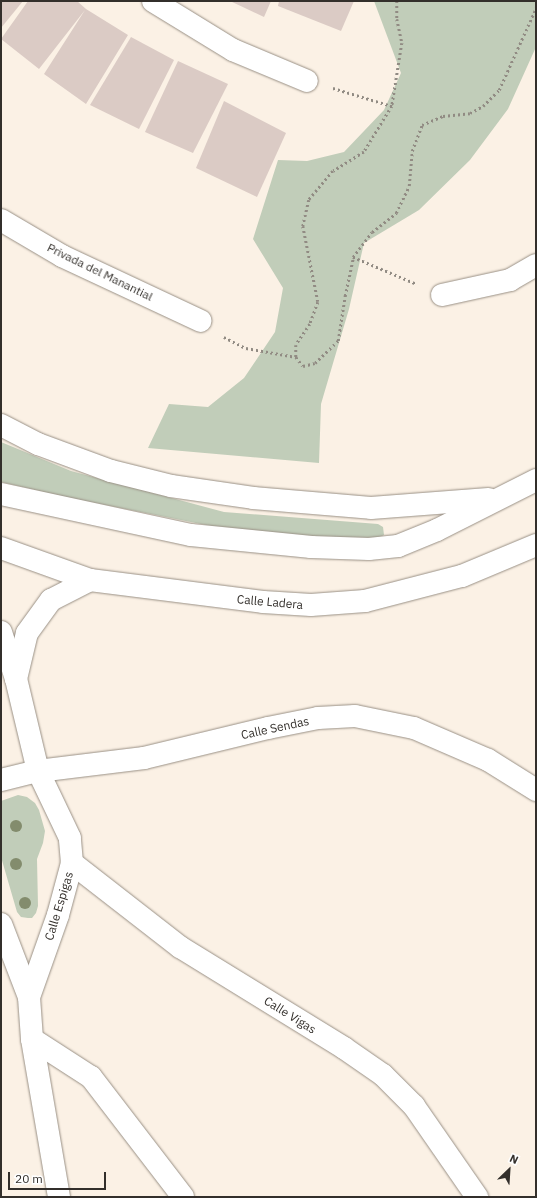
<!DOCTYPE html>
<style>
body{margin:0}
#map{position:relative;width:537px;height:1198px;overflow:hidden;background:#fbf1e5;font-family:"IBM Plex Sans",sans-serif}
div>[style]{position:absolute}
.green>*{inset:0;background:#c1cdb9}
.building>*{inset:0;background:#dbcbc5}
.path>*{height:2.5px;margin-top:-1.25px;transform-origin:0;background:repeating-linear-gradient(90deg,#918b83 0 2px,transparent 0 5px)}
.roads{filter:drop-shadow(0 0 1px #999085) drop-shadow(0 0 1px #999085)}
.street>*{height:22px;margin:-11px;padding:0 11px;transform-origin:11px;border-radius:11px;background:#fff}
.trees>*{width:12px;height:12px;margin:-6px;border-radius:50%;background:#838c6d}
span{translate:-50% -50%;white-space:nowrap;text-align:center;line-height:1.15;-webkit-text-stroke:3px #fff;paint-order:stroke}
.street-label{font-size:12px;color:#332f2b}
.frame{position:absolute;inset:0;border:2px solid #332f2b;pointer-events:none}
.north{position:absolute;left:489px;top:1150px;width:40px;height:40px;-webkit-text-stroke:3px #fff;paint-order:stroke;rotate:25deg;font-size:11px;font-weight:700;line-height:16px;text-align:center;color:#332f2b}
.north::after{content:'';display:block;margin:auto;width:14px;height:18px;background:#332f2b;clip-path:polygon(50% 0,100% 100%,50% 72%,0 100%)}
.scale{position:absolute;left:8px;top:1172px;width:98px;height:18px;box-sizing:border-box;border:2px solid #332f2b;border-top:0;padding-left:5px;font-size:12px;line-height:14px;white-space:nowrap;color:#332f2b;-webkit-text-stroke:3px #fff;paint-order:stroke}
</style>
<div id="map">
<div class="green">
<div style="clip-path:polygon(374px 1px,536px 1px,536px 47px,508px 109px,470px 160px,419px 210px,364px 243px,349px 309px,321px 404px,319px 463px,148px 448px,169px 404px,208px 407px,244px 378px,275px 332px,283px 288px,253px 239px,278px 160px,307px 161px,344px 152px,384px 110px,401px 73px)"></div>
<div style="clip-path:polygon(1px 442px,71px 471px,224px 512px,378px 524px,383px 527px,384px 535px,378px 538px,308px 537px,221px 528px,65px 497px,1px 482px)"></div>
<div style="clip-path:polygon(18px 795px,27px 797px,35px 803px,39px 810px,45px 831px,43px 843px,37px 859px,38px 906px,36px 913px,32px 918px,28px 918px,21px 917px,17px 912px,1px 857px,1px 801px)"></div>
</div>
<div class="building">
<div style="clip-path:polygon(1px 1px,23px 1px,1px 28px)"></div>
<div style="clip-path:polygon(28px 1px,77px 1px,86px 9px,128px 35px,86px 104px,44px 74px,85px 10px,39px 69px,1px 39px)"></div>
<div style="clip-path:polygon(230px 1px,271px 1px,264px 17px)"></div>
<div style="clip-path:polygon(279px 1px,354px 1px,341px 31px,278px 6px)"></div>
<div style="clip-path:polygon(131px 37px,174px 60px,139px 129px,90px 105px)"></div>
<div style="clip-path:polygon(178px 61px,228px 84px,193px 153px,145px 132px)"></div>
<div style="clip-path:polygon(224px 101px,286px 133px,257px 197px,196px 168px)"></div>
</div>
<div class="path">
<div style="left:397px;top:1px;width:18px;rotate:90deg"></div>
<div style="left:397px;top:19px;width:25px;rotate:78deg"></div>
<div style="left:402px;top:43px;width:64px;rotate:99deg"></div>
<div style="left:392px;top:106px;width:54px;rotate:121.3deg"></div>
<div style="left:364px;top:152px;width:36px;rotate:148deg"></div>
<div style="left:333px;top:171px;width:38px;rotate:130deg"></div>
<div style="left:309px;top:200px;width:27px;rotate:103deg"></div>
<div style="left:303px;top:226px;width:77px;rotate:78.8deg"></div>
<div style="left:318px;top:302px;width:23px;rotate:110deg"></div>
<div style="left:310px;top:324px;width:25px;rotate:124deg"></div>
<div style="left:296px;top:345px;width:12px;rotate:90deg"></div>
<div style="left:296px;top:357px;width:11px;rotate:52deg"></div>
<div style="left:303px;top:366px;width:12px;rotate:-14deg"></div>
<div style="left:315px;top:363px;width:32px;rotate:-44deg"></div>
<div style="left:338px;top:341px;width:46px;rotate:-81.2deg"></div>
<div style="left:345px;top:296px;width:40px;rotate:-78deg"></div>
<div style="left:353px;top:257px;width:31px;rotate:-53deg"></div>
<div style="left:372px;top:232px;width:31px;rotate:-38deg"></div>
<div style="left:396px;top:213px;width:30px;rotate:-64deg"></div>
<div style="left:409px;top:186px;width:35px;rotate:-85deg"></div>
<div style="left:412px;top:151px;width:28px;rotate:-69deg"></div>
<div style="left:422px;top:125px;width:23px;rotate:-23deg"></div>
<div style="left:443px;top:116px;width:27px;rotate:-6deg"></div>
<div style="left:470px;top:113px;width:15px;rotate:-28deg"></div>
<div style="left:483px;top:106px;width:23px;rotate:-45deg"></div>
<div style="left:499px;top:90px;width:90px;rotate:-65.7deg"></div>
<div style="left:333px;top:88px;width:62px;rotate:17deg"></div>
<div style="left:353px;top:257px;width:69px;rotate:22.9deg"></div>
<div style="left:224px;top:337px;width:25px;rotate:27deg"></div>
<div style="left:246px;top:348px;width:51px;rotate:10.2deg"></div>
</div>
<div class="roads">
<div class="street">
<div style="left:153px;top:1px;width:94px;rotate:31.5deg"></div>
<div style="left:233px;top:50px;width:80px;rotate:22.7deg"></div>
<div style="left:1px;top:220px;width:71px;rotate:30.5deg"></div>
<div style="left:62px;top:256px;width:153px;rotate:25.1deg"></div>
<div style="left:442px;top:295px;width:70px;rotate:-12.4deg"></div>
<div style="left:510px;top:280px;width:30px;rotate:-30deg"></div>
<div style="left:1px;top:425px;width:42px;rotate:27.2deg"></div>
<div style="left:38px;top:444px;width:78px;rotate:20.3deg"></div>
<div style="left:111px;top:471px;width:62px;rotate:14deg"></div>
<div style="left:171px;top:486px;width:83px;rotate:8.3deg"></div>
<div style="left:253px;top:498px;width:118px;rotate:4.8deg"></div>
<div style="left:371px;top:508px;width:118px;rotate:-4.4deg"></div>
<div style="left:1px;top:494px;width:194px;rotate:12.2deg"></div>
<div style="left:191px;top:535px;width:121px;rotate:5.7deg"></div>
<div style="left:311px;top:547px;width:58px;rotate:2deg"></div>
<div style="left:369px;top:549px;width:29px;rotate:-6deg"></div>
<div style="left:398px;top:546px;width:42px;rotate:-22.3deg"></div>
<div style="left:437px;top:530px;width:111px;rotate:-26.8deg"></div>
<div style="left:1px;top:548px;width:95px;rotate:19.8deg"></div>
<div style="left:90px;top:580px;width:174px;rotate:7.2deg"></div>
<div style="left:263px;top:602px;width:48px;rotate:3.6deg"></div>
<div style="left:311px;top:605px;width:54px;rotate:-4.2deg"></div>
<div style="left:365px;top:601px;width:100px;rotate:-14.5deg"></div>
<div style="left:462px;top:576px;width:80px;rotate:-22.7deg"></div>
<div style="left:1px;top:632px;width:49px;rotate:72.3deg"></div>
<div style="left:1px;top:780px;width:38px;rotate:-14deg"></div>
<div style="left:38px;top:771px;width:107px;rotate:-7deg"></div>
<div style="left:144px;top:758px;width:128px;rotate:-13.6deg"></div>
<div style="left:268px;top:728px;width:51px;rotate:-11.3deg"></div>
<div style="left:318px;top:718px;width:37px;rotate:-3deg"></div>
<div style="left:355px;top:716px;width:60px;rotate:11.5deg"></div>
<div style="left:414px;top:728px;width:81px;rotate:23.4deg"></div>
<div style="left:488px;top:760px;width:57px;rotate:32deg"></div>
<div style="left:72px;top:863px;width:137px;rotate:37.9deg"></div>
<div style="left:180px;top:947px;width:193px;rotate:31.6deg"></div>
<div style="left:344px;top:1048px;width:47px;rotate:34.7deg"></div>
<div style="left:383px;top:1075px;width:44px;rotate:45deg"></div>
<div style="left:414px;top:1106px;width:111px;rotate:55.3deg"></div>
<div style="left:1px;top:924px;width:78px;rotate:69deg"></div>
<div style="left:32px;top:1039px;width:70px;rotate:32.8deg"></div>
<div style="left:91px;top:1077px;width:151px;rotate:52.5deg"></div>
<div style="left:59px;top:1197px;width:160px;rotate:-99.7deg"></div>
<div style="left:32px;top:1039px;width:42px;rotate:-94.1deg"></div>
<div style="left:29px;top:997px;width:87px;rotate:-70.5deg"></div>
<div style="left:58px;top:915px;width:54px;rotate:-74.9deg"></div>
<div style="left:72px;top:863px;width:25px;rotate:-95deg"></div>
<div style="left:70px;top:838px;width:74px;rotate:-115.5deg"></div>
<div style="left:38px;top:771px;width:95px;rotate:-103.4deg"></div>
<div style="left:16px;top:679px;width:47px;rotate:-76.6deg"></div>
<div style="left:27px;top:633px;width:41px;rotate:-54deg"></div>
<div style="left:51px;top:600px;width:44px;rotate:-27.1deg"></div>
</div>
</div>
<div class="trees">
<div style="left:16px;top:826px"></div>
<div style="left:16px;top:864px"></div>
<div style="left:25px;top:903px"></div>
</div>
<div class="street-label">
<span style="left:100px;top:272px;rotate:26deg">Privada del Manantial</span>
<span style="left:270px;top:602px;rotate:5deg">Calle Ladera</span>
<span style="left:275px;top:728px;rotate:-12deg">Calle Sendas</span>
<span style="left:59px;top:906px;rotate:-73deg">Calle Espigas</span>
<span style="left:290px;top:1015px;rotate:32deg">Calle Vigas</span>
</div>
<div class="frame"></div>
<div class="north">N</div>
<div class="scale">20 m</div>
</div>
